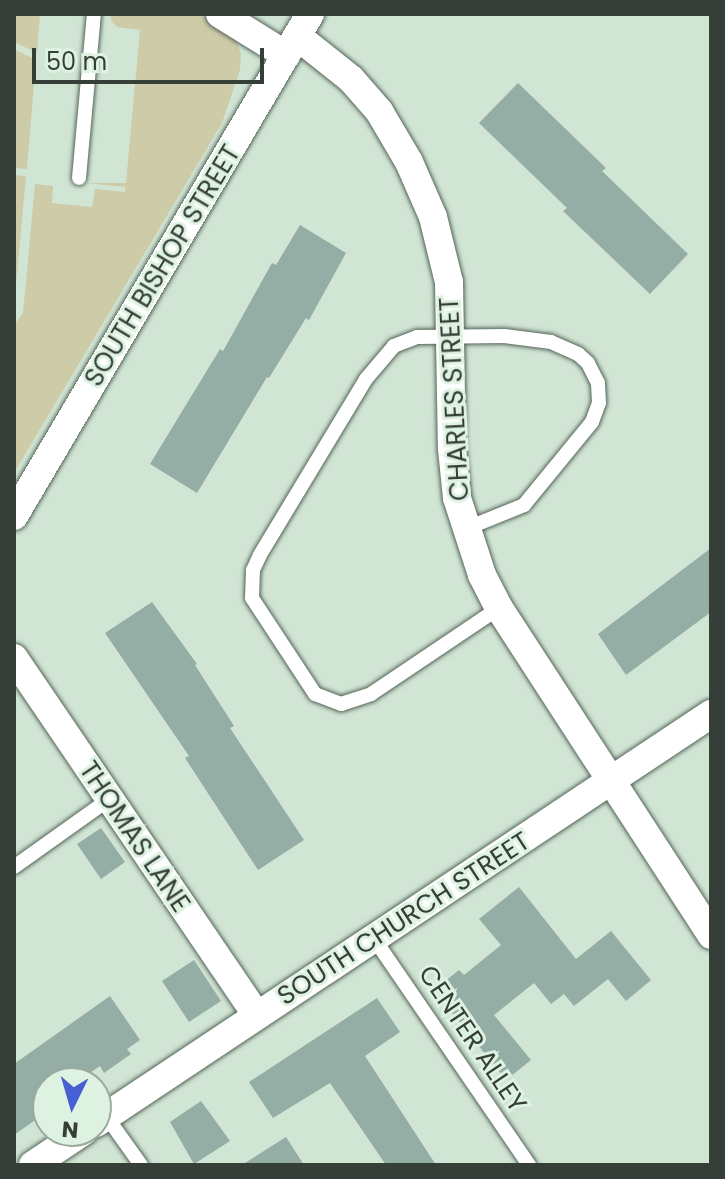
<!DOCTYPE html>
<style>
body{margin:0}
#map{position:relative;width:725px;height:1179px;overflow:hidden;background:#d1e5d5;font-family:Poppins,sans-serif}
div>[style]{position:absolute}
.green>*{inset:0;background:#cecba9}
.building>*{inset:0;background:#94ada5}
.roads{filter:drop-shadow(0 0 2px #546557) drop-shadow(0 0 2px #546557)}
.service>*{height:14px;margin:-7px;padding:0 7px;transform-origin:7px;border-radius:7px;background:#fff}
.minor>*{height:28px;margin:-14px;padding:0 14px;transform-origin:14px;border-radius:14px;background:#fff}
span{translate:-50% -50%;white-space:nowrap;text-align:center;line-height:1.15;-webkit-text-stroke:6px #def2e2;paint-order:stroke}
.street-label{font-size:26px;color:#363e38}
.frame{position:absolute;inset:0;border:16px solid #363e38;pointer-events:none}
.north{position:absolute;left:32px;top:1067px;width:80px;height:80px;box-sizing:border-box;background:#def2e2;border:2px solid #9baa9e;border-radius:50%;rotate:185deg;font-size:22px;font-weight:700;line-height:32px;text-align:center;color:#363e38}
.north::after{content:'';display:block;margin:auto;width:28px;height:36px;background:#4660d3;clip-path:polygon(50% 0,100% 100%,50% 72%,0 100%)}
.scale{position:absolute;left:32px;top:48px;width:232px;height:36px;box-sizing:border-box;border:4px solid #363e38;border-top:0;padding-left:10px;font-size:24px;line-height:28px;white-space:nowrap;color:#363e38;-webkit-text-stroke:6px #def2e2;paint-order:stroke}
</style>
<div id="map">
<div class="green">
<div style="clip-path:polygon(14px 14px,40px 15px,37px 53px,14px 42px)"></div>
<div style="clip-path:polygon(111px 14px,198px 14px,220px 27px,236px 41px,241px 54px,240px 70px,222px 123px,14px 473px,14px 325px,23px 313px,35px 184px,53px 186px,52px 203px,92px 207px,95px 189px,125px 192px,125px 187px,86px 183px,126px 183px,140px 30px,117px 27px,111px 21px)"></div>
<div style="clip-path:polygon(14px 49px,36px 60px,27px 169px,14px 168px)"></div>
<div style="clip-path:polygon(14px 175px,26px 176px,14px 307px)"></div>
</div>
<div class="building">
<div style="clip-path:polygon(518px 83px,606px 168px,602px 171px,688px 254px,650px 294px,563px 211px,567px 208px,479px 123px)"></div>
<div style="clip-path:polygon(300px 225px,346px 253px,309px 320px,306px 318px,269px 378px,267px 377px,197px 493px,150px 464px,220px 349px,223px 351px,272px 263px,276px 265px)"></div>
<div style="clip-path:polygon(711px 548px,711px 612px,626px 675px,598px 634px)"></div>
<div style="clip-path:polygon(152px 602px,197px 664px,195px 665px,234px 726px,230px 728px,304px 840px,258px 870px,185px 758px,189px 756px,105px 633px)"></div>
<div style="clip-path:polygon(101px 828px,125px 862px,101px 879px,77px 844px)"></div>
<div style="clip-path:polygon(519px 887px,576px 959px,611px 931px,651px 980px,626px 1001px,608px 979px,574px 1006px,564px 994px,551px 1004px,534px 983px,494px 1015px,531px 1060px,506px 1080px,434px 990px,459px 970px,464px 975px,501px 945px,479px 919px)"></div>
<div style="clip-path:polygon(194px 960px,221px 1001px,189px 1022px,162px 981px)"></div>
<div style="clip-path:polygon(110px 996px,140px 1040px,127px 1049px,131px 1054px,104px 1073px,100px 1066px,75px 1083px,48px 1083px,48px 1111px,14px 1135px,14px 1064px)"></div>
<div style="clip-path:polygon(377px 998px,400px 1032px,365px 1056px,436px 1165px,386px 1165px,330px 1083px,273px 1118px,249px 1082px)"></div>
<div style="clip-path:polygon(201px 1101px,230px 1141px,194px 1164px,170px 1122px)"></div>
<div style="clip-path:polygon(286px 1137px,304px 1165px,242px 1165px)"></div>
</div>
<div class="roads">
<div class="service">
<div style="left:79px;top:178px;width:165px;rotate:-84.8deg"></div>
<div style="left:465px;top:529px;width:64px;rotate:-22.1deg"></div>
<div style="left:524px;top:505px;width:107px;rotate:-50.7deg"></div>
<div style="left:592px;top:422px;width:20px;rotate:-70deg"></div>
<div style="left:599px;top:403px;width:20px;rotate:-93deg"></div>
<div style="left:598px;top:383px;width:22px;rotate:-117deg"></div>
<div style="left:588px;top:363px;width:13px;rotate:-138deg"></div>
<div style="left:578px;top:354px;width:30px;rotate:-156deg"></div>
<div style="left:551px;top:342px;width:47px;rotate:-172.7deg"></div>
<div style="left:504px;top:336px;width:87px;rotate:179.3deg"></div>
<div style="left:417px;top:337px;width:25px;rotate:159deg"></div>
<div style="left:394px;top:346px;width:43px;rotate:130.3deg"></div>
<div style="left:366px;top:379px;width:205px;rotate:121.1deg"></div>
<div style="left:260px;top:555px;width:17px;rotate:115deg"></div>
<div style="left:253px;top:570px;width:28px;rotate:92deg"></div>
<div style="left:252px;top:598px;width:115px;rotate:56.7deg"></div>
<div style="left:315px;top:694px;width:28px;rotate:21deg"></div>
<div style="left:341px;top:704px;width:32px;rotate:-18deg"></div>
<div style="left:371px;top:694px;width:154px;rotate:-33.9deg"></div>
<div style="left:14px;top:867px;width:115px;rotate:-35.5deg"></div>
<div style="left:375px;top:940px;width:273px;rotate:55.6deg"></div>
<div style="left:106px;top:1116px;width:60px;rotate:54.5deg"></div>
</div>
<div class="minor">
<div style="left:220px;top:14px;width:78px;rotate:31.8deg"></div>
<div style="left:297px;top:36px;width:69px;rotate:38.5deg"></div>
<div style="left:351px;top:79px;width:43px;rotate:48.8deg"></div>
<div style="left:379px;top:111px;width:59px;rotate:59.5deg"></div>
<div style="left:409px;top:162px;width:60px;rotate:66.4deg"></div>
<div style="left:433px;top:217px;width:67px;rotate:76.2deg"></div>
<div style="left:449px;top:282px;width:167px;rotate:89deg"></div>
<div style="left:452px;top:449px;width:49px;rotate:84.2deg"></div>
<div style="left:457px;top:498px;width:81px;rotate:72deg"></div>
<div style="left:482px;top:575px;width:37px;rotate:63deg"></div>
<div style="left:499px;top:608px;width:390px;rotate:57deg"></div>
<div style="left:14px;top:516px;width:583px;rotate:-59.47deg"></div>
<div style="left:14px;top:658px;width:432px;rotate:55.8deg"></div>
<div style="left:96px;top:1123px;width:739px;rotate:-33.63deg"></div>
<div style="left:33px;top:1165px;width:61px;rotate:-33.7deg"></div>
</div>
</div>
<div class="street-label">
<span style="left:163px;top:266px;rotate:-59deg">SOUTH BISHOP STREET</span>
<span style="left:455px;top:399px;rotate:-93deg">CHARLES STREET</span>
<span style="left:134px;top:837px;rotate:56deg">THOMAS LANE</span>
<span style="left:404px;top:919px;rotate:-33deg">SOUTH CHURCH STREET</span>
<span style="left:472px;top:1039px;rotate:56deg">CENTER ALLEY</span>
</div>
<div class="frame"></div>
<div class="north">N</div>
<div class="scale">50 m</div>
</div>
